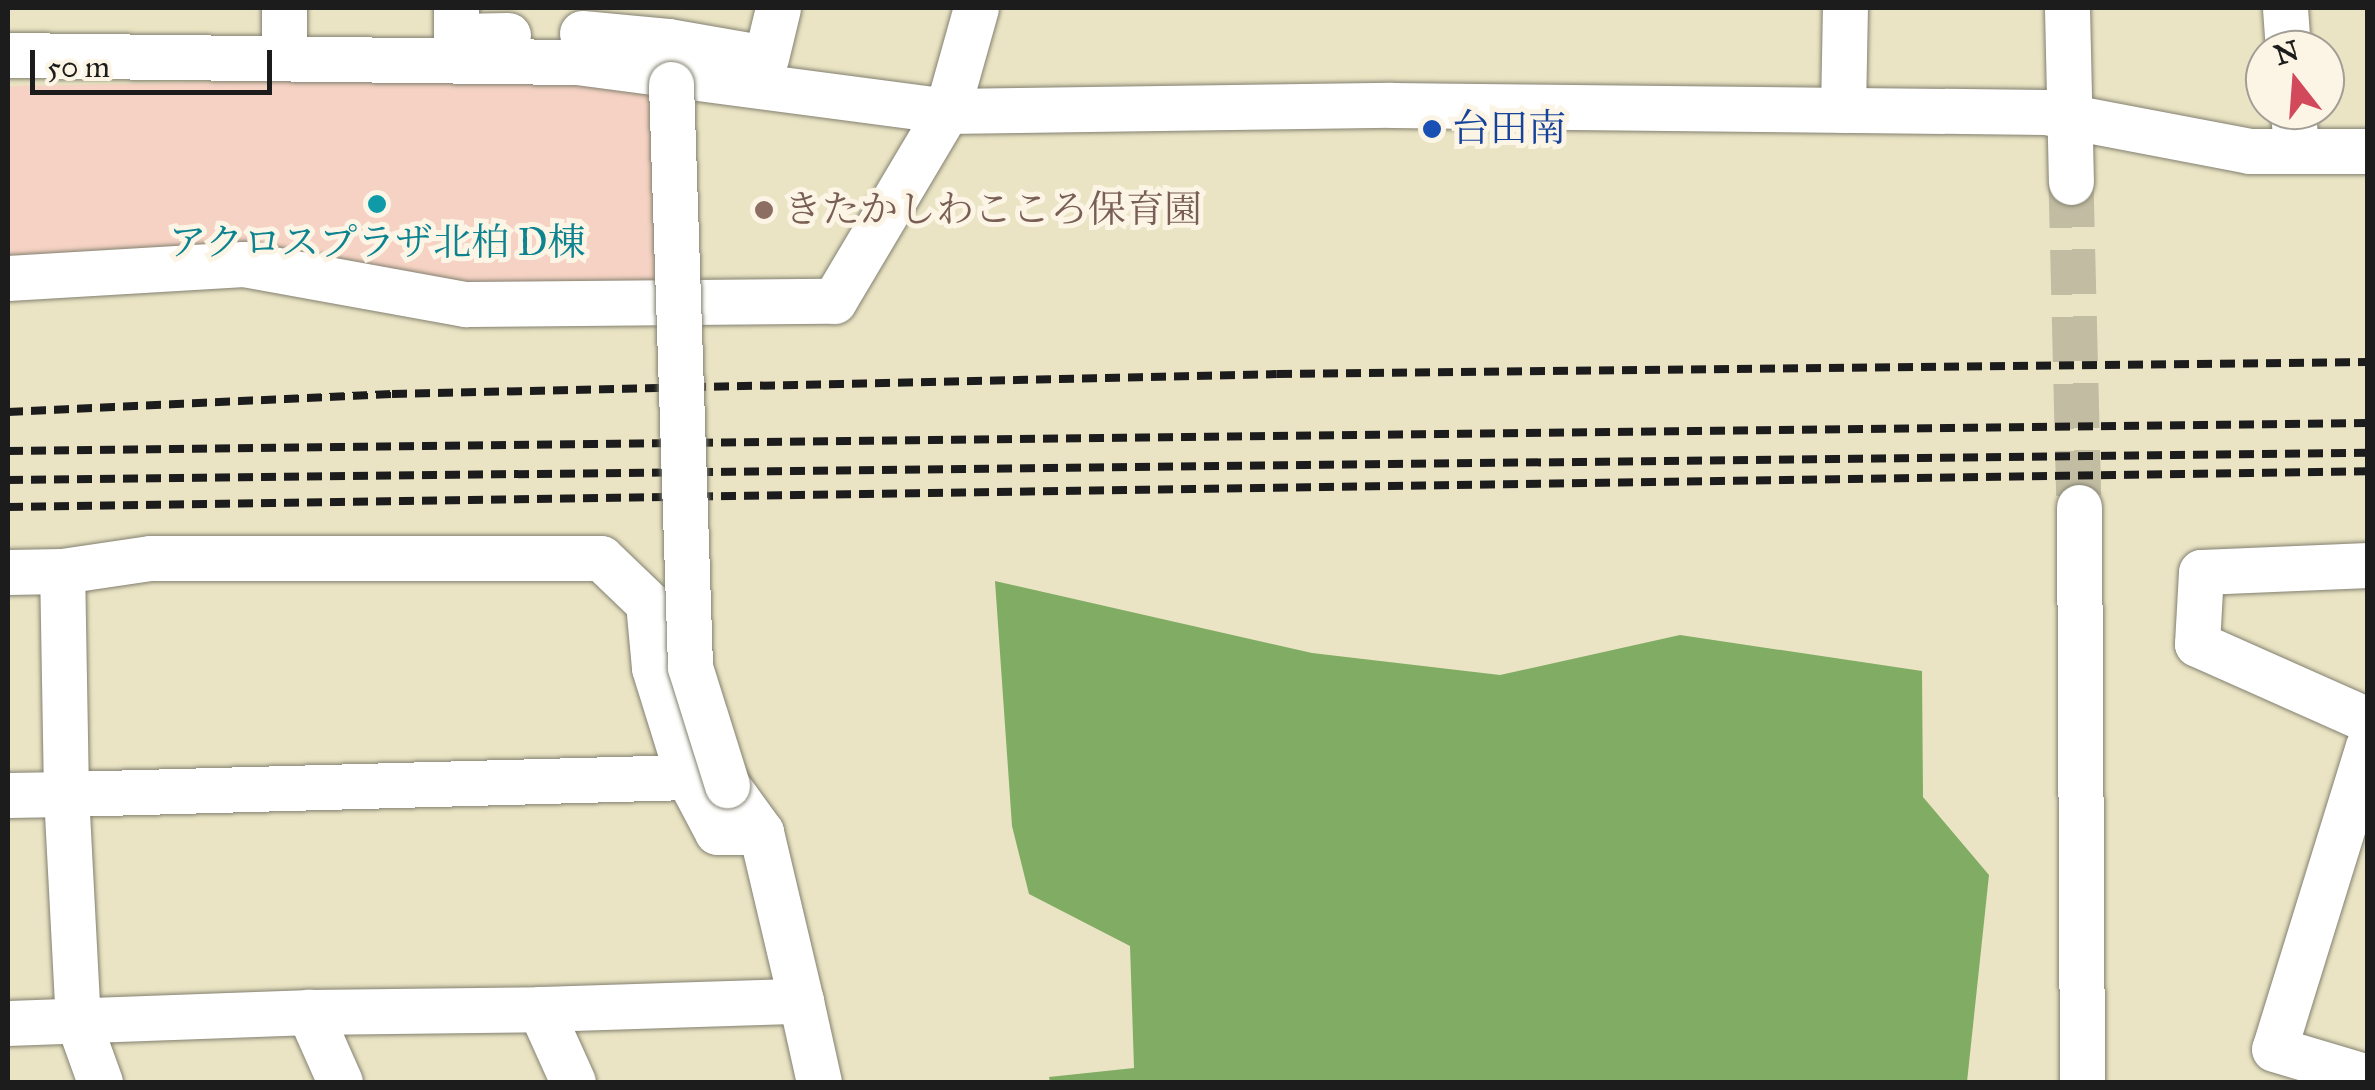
<!DOCTYPE html>
<meta charset="utf-8">
<style>
body{margin:0}
#map{position:relative;width:2375px;height:1090px;overflow:hidden;background:#eae4c4;font-family:"IM FELL Great Primer","Noto Serif JP",serif}
div>[style]{position:absolute}
.built>*{inset:0;background:#f5d2c3}
.forest>*{inset:0;background:#81ac64}
.minor-tunnel>*{height:45px;margin-top:-22.5px;transform-origin:0;background:repeating-linear-gradient(90deg,#c1bca2 0 45px,transparent 0 67px)}
.roads{filter:drop-shadow(0 0 2px #838070) drop-shadow(0 0 2px #838070)}
.minor>*{height:45px;margin:-22.5px;padding:0 22.5px;transform-origin:22.5px;border-radius:22.5px;background:#fff}
.rail>*{height:8px;margin-top:-4px;transform-origin:0;background:repeating-linear-gradient(90deg,#1c1c1c 0 15px,transparent 0 23px)}
.bridges{filter:drop-shadow(0 0 2px #838070) drop-shadow(0 0 2px #838070)}
.minor-bridge>*{height:45px;margin:-22.5px;padding:0 22.5px;transform-origin:22.5px;border-radius:22.5px;background:#fff}
.dots>*{width:28px;height:28px;translate:-50% -50%;box-sizing:border-box;border:5px solid #fcf5e5;border-radius:50%}
span{translate:-50% -50%;white-space:nowrap;text-align:center;line-height:1.15;-webkit-text-stroke:10px #fcf5e5;paint-order:stroke}
.transit-label{font-size:38px;color:#164399}
.left{translate:0 -50%;text-align:left}
.education-label{font-size:38px;color:#785e54}
.culture-label{font-size:38px;color:#0d838f}
.frame{position:absolute;inset:0;border:10px solid #1c1c1c;pointer-events:none}
.north{position:absolute;left:2245px;top:30px;width:100px;height:100px;box-sizing:border-box;background:#fcf5e5;border:2px solid #a29e95;border-radius:50%;rotate:343deg;font-size:28px;font-weight:700;line-height:40px;text-align:center;color:#1c1c1c}
.north::after{content:'';display:block;margin:auto;width:35px;height:45px;background:#d1495b;clip-path:polygon(50% 0,100% 100%,50% 72%,0 100%)}
.scale{position:absolute;left:30px;top:50px;width:242px;height:45px;box-sizing:border-box;border:5px solid #1c1c1c;border-top:0;padding-left:12px;font-size:30px;line-height:35px;white-space:nowrap;color:#1c1c1c;-webkit-text-stroke:8px #fcf5e5;paint-order:stroke}
</style>
<div id="map">
<div class="built">
<div style="clip-path:polygon(535px 76px,663px 93px,668px 288px,466px 290px,8px 261px,8px 86px)"></div>
</div>
<div class="forest">
<div style="clip-path:polygon(995px 581px,1312px 653px,1500px 675px,1680px 635px,1922px 671px,1923px 797px,1989px 875px,1967px 1082px,1050px 1082px,1049px 1077px,1134px 1068px,1130px 946px,1029px 894px,1012px 826px)"></div>
</div>
<div class="minor-tunnel">
<div style="left:2071px;top:182px;width:325px;rotate:88.6deg"></div>
</div>
<div class="roads">
<div class="minor">
<div style="left:456px;top:8px;width:28px;rotate:90deg"></div>
<div style="left:456px;top:36px;width:52px;rotate:-1.1deg"></div>
<div style="left:2067px;top:8px;width:174px;rotate:88.7deg"></div>
<div style="left:2285px;top:8px;width:42px;rotate:85.9deg"></div>
<div style="left:582px;top:33px;width:86px;rotate:5.3deg"></div>
<div style="left:668px;top:41px;width:99px;rotate:9.8deg"></div>
<div style="left:766px;top:58px;width:51px;rotate:-76.5deg"></div>
<div style="left:8px;top:55px;width:568px;rotate:0.71deg"></div>
<div style="left:576px;top:62px;width:374px;rotate:7.5deg"></div>
<div style="left:947px;top:111px;width:445px;rotate:-0.8deg"></div>
<div style="left:1392px;top:105px;width:653px;rotate:0.61deg"></div>
<div style="left:2045px;top:112px;width:208px;rotate:10.8deg"></div>
<div style="left:2249px;top:151px;width:119px"></div>
<div style="left:284px;top:58px;width:50px;rotate:-90deg"></div>
<div style="left:1843px;top:110px;width:102px;rotate:-88.9deg"></div>
<div style="left:2293px;top:110px;width:41px;rotate:85.8deg"></div>
<div style="left:8px;top:278px;width:236px;rotate:-3.4deg"></div>
<div style="left:244px;top:264px;width:225px;rotate:10.3deg"></div>
<div style="left:465px;top:304px;width:369px;rotate:-0.5deg"></div>
<div style="left:834px;top:301px;width:221px;rotate:-59.3deg"></div>
<div style="left:947px;top:111px;width:107px;rotate:-74.3deg"></div>
<div style="left:2079px;top:507px;width:575px;rotate:89.7deg"></div>
<div style="left:2368px;top:565px;width:167px;rotate:177.6deg"></div>
<div style="left:2201px;top:572px;width:72px;rotate:93.2deg"></div>
<div style="left:2197px;top:644px;width:187px;rotate:24deg"></div>
<div style="left:8px;top:572px;width:54px;rotate:-1.1deg"></div>
<div style="left:62px;top:571px;width:89px;rotate:-8.4deg"></div>
<div style="left:150px;top:558px;width:451px"></div>
<div style="left:601px;top:558px;width:65px;rotate:43.8deg"></div>
<div style="left:648px;top:603px;width:65px;rotate:84.7deg"></div>
<div style="left:654px;top:668px;width:114px;rotate:72.7deg"></div>
<div style="left:688px;top:777px;width:622px;rotate:178.43deg"></div>
<div style="left:66px;top:794px;width:227px;rotate:87deg"></div>
<div style="left:78px;top:1021px;width:65px;rotate:70.2deg"></div>
<div style="left:2368px;top:746px;width:317px;rotate:107.2deg"></div>
<div style="left:2274px;top:1049px;width:98px;rotate:16.6deg"></div>
<div style="left:688px;top:777px;width:62px;rotate:62.2deg"></div>
<div style="left:717px;top:832px;width:44px"></div>
<div style="left:727px;top:785px;width:58px;rotate:54.1deg"></div>
<div style="left:761px;top:832px;width:174px;rotate:76.7deg"></div>
<div style="left:8px;top:795px;width:58px;rotate:-1deg"></div>
<div style="left:66px;top:794px;width:223px;rotate:-91deg"></div>
<div style="left:8px;top:1023px;width:301px;rotate:-2.1deg"></div>
<div style="left:340px;top:1082px;width:77px;rotate:-113.9deg"></div>
<div style="left:309px;top:1012px;width:231px;rotate:-0.7deg"></div>
<div style="left:573px;top:1082px;width:80px;rotate:-114.3deg"></div>
<div style="left:540px;top:1009px;width:261px;rotate:-1.8deg"></div>
<div style="left:801px;top:1001px;width:83px;rotate:77.5deg"></div>
</div>
</div>
<div class="rail">
<div style="left:8px;top:412px;width:384px;rotate:-2.7deg"></div>
<div style="left:392px;top:394px;width:885px;rotate:-1.29deg"></div>
<div style="left:1277px;top:374px;width:1091px;rotate:-0.63deg"></div>
<div style="left:8px;top:451px;width:2360px;rotate:-0.68deg"></div>
<div style="left:8px;top:480px;width:2360px;rotate:-0.66deg"></div>
<div style="left:8px;top:507px;width:2360px;rotate:-0.87deg"></div>
</div>
<div class="bridges">
<div class="minor-bridge">
<div style="left:671px;top:84px;width:583px;rotate:88.13deg"></div>
<div style="left:690px;top:667px;width:124px;rotate:72.6deg"></div>
</div>
</div>
<div class="dots">
<div style="left:1432px;top:129px;background:#1a4fb4"></div>
<div style="left:377px;top:204px;background:#0f9aa8"></div>
<div style="left:764px;top:210px;background:#8d6e63"></div>
</div>
<div class="transit-label">
<span class="left" style="left:1452px;top:129px">台田南</span>
</div>
<div class="education-label">
<span class="left" style="left:784px;top:210px">きたかしわこころ保育園</span>
</div>
<div class="culture-label">
<span style="left:377px;top:243px">アクロスプラザ北柏 D棟</span>
</div>
<div class="frame"></div>
<div class="north">N</div>
<div class="scale">50 m</div>
</div>
